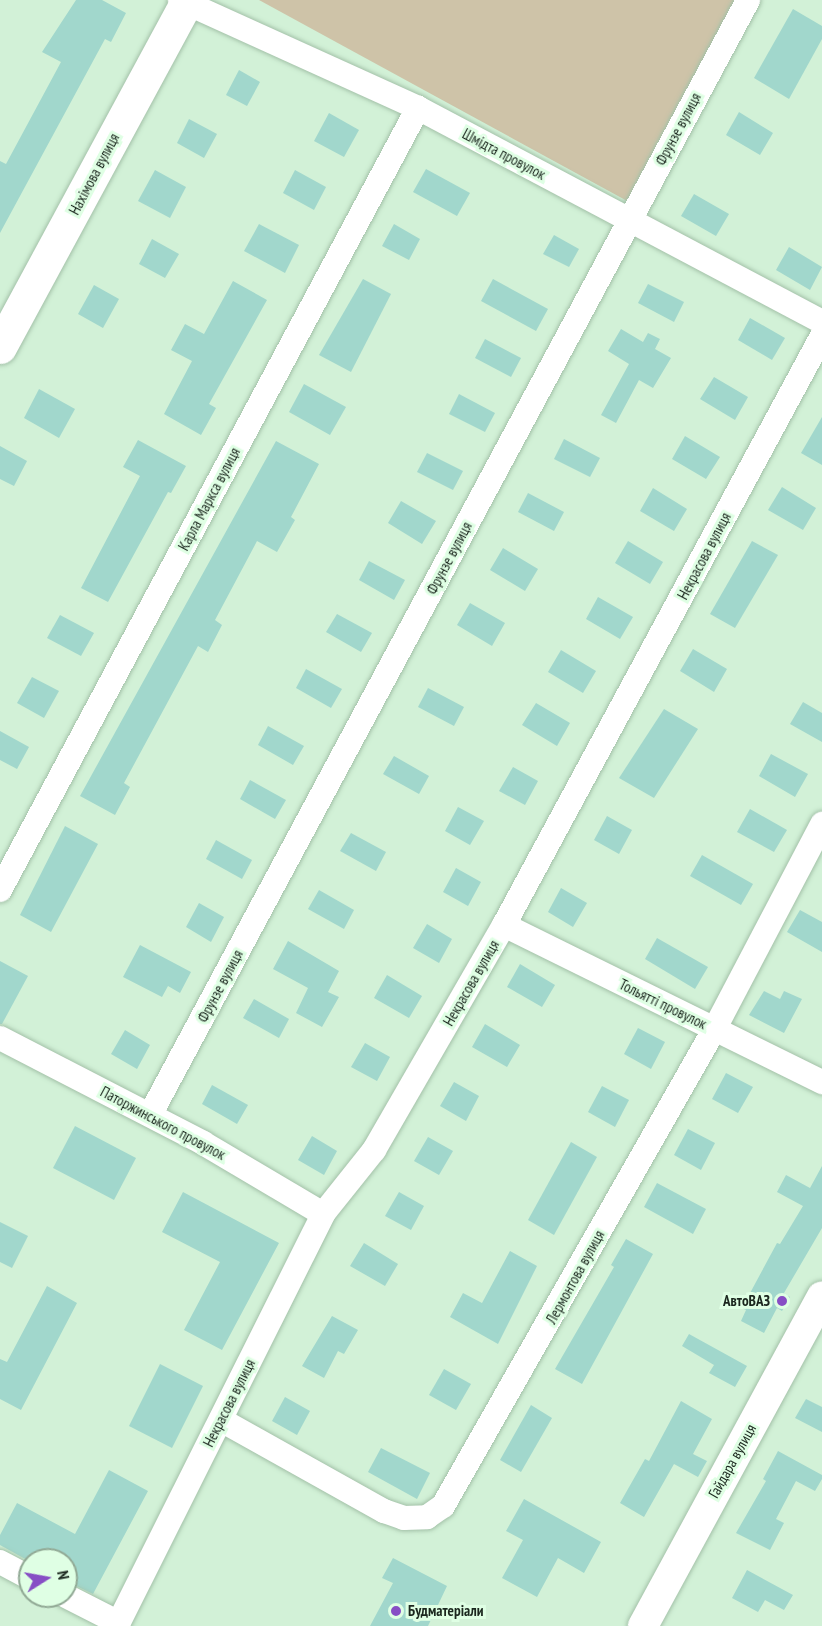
<!DOCTYPE html>
<meta charset="utf-8">
<style>
body{margin:0}
#map{position:relative;width:822px;height:1626px;overflow:hidden;background:#d2f1d7;font-family:"PT Sans Narrow",sans-serif}
div>[style]{position:absolute}
.green>*{inset:0;background:#cec3a8}
.building>*{inset:0;background:#a1d7cc}
.roads{filter:drop-shadow(0 0 2px #a3c1a8) drop-shadow(0 0 2px #a3c1a8)}
.minor>*{height:24px;margin:-12px;padding:0 12px;transform-origin:12px;border-radius:12px;background:#fff}
.tertiary>*{height:30px;margin:-15px;padding:0 15px;transform-origin:15px;border-radius:15px;background:#fff}
.primary>*{height:33px;margin:-16.5px;padding:0 16.5px;transform-origin:16.5px;border-radius:16.5px;background:#fff}
.dots>*{width:16px;height:16px;translate:-50% -50%;box-sizing:border-box;border:3px solid #dfffe4;border-radius:50%}
span{translate:-50% -50%;white-space:nowrap;text-align:center;line-height:1.15;-webkit-text-stroke:6px #dfffe4;paint-order:stroke}
.street-label{font-size:15px;color:#1b271e}
.poi-label{font-size:15px;color:#1b271e;font-weight:700}
.right{translate:-100% -50%;text-align:right}
.left{translate:0 -50%;text-align:left}
.north{position:absolute;left:18px;top:1548px;width:60px;height:60px;box-sizing:border-box;background:#dfffe4;border:2px solid #91a995;border-radius:50%;rotate:79deg;font-size:16px;font-weight:700;line-height:24px;text-align:center;color:#1b271e}
.north::after{content:'';display:block;margin:auto;width:21px;height:27px;background:#874ec5;clip-path:polygon(50% 0,100% 100%,50% 72%,0 100%)}
</style>
<div id="map">
<div class="green">
<div style="clip-path:polygon(259px 0,739px 0,629px 202px)"></div>
</div>
<div class="building">
<div style="clip-path:polygon(76px 0,102px 0,126px 13px,111px 42px,105px 39px,0 233px,0 161px,6px 164px,61px 62px,42px 52px)"></div>
<div style="clip-path:polygon(793px 9px,822px 26px,822px 39px,789px 99px,754px 78px)"></div>
<div style="clip-path:polygon(239px 70px,260px 82px,247px 106px,226px 95px)"></div>
<div style="clip-path:polygon(739px 112px,773px 133px,760px 155px,726px 135px)"></div>
<div style="clip-path:polygon(329px 113px,359px 130px,344px 157px,314px 141px)"></div>
<div style="clip-path:polygon(189px 119px,217px 134px,204px 158px,177px 143px)"></div>
<div style="clip-path:polygon(426px 169px,470px 193px,457px 216px,413px 192px)"></div>
<div style="clip-path:polygon(155px 170px,186px 187px,170px 218px,138px 201px)"></div>
<div style="clip-path:polygon(295px 170px,326px 187px,314px 210px,283px 193px)"></div>
<div style="clip-path:polygon(694px 194px,729px 214px,716px 236px,681px 216px)"></div>
<div style="clip-path:polygon(259px 224px,299px 245px,285px 273px,244px 251px)"></div>
<div style="clip-path:polygon(394px 224px,420px 239px,409px 260px,382px 246px)"></div>
<div style="clip-path:polygon(554px 235px,579px 249px,569px 267px,543px 254px)"></div>
<div style="clip-path:polygon(152px 239px,179px 254px,165px 278px,139px 264px)"></div>
<div style="clip-path:polygon(789px 247px,822px 267px,810px 290px,776px 270px)"></div>
<div style="clip-path:polygon(363px 279px,391px 294px,351px 372px,319px 355px)"></div>
<div style="clip-path:polygon(493px 279px,548px 309px,536px 331px,481px 301px)"></div>
<div style="clip-path:polygon(233px 281px,267px 300px,209px 404px,216px 408px,201px 435px,164px 414px,192px 361px,171px 350px,185px 324px,204px 334px)"></div>
<div style="clip-path:polygon(648px 284px,684px 302px,674px 322px,638px 303px)"></div>
<div style="clip-path:polygon(94px 285px,119px 299px,103px 328px,78px 314px)"></div>
<div style="clip-path:polygon(750px 318px,785px 338px,772px 360px,738px 340px)"></div>
<div style="clip-path:polygon(621px 329px,643px 342px,648px 333px,660px 339px,655px 349px,671px 358px,653px 388px,639px 380px,616px 423px,601px 415px,629px 364px,608px 351px)"></div>
<div style="clip-path:polygon(485px 339px,521px 358px,511px 377px,475px 358px)"></div>
<div style="clip-path:polygon(714px 377px,748px 397px,735px 420px,700px 399px)"></div>
<div style="clip-path:polygon(304px 384px,346px 407px,330px 435px,289px 412px)"></div>
<div style="clip-path:polygon(39px 389px,75px 409px,59px 438px,24px 418px)"></div>
<div style="clip-path:polygon(459px 394px,495px 413px,485px 432px,449px 414px)"></div>
<div style="clip-path:polygon(822px 417px,822px 465px,801px 453px)"></div>
<div style="clip-path:polygon(685px 436px,720px 457px,706px 479px,672px 459px)"></div>
<div style="clip-path:polygon(564px 439px,600px 458px,590px 477px,554px 459px)"></div>
<div style="clip-path:polygon(138px 440px,186px 466px,171px 493px,168px 492px,108px 602px,81px 588px,140px 476px,123px 467px)"></div>
<div style="clip-path:polygon(276px 441px,319px 464px,291px 517px,295px 520px,277px 552px,257px 541px,215px 620px,222px 625px,208px 652px,198px 646px,124px 783px,130px 787px,115px 815px,80px 796px)"></div>
<div style="clip-path:polygon(0 446px,27px 461px,14px 486px,0 479px)"></div>
<div style="clip-path:polygon(427px 453px,463px 471px,453px 490px,417px 472px)"></div>
<div style="clip-path:polygon(782px 487px,816px 508px,803px 530px,768px 510px)"></div>
<div style="clip-path:polygon(653px 488px,687px 509px,674px 531px,640px 511px)"></div>
<div style="clip-path:polygon(528px 493px,564px 512px,554px 531px,518px 512px)"></div>
<div style="clip-path:polygon(401px 501px,436px 521px,422px 544px,388px 523px)"></div>
<div style="clip-path:polygon(628px 541px,663px 562px,650px 584px,615px 563px)"></div>
<div style="clip-path:polygon(752px 541px,778px 555px,735px 628px,710px 614px)"></div>
<div style="clip-path:polygon(503px 548px,538px 569px,525px 591px,490px 570px)"></div>
<div style="clip-path:polygon(369px 561px,405px 580px,394px 600px,359px 580px)"></div>
<div style="clip-path:polygon(598px 597px,633px 617px,620px 639px,586px 619px)"></div>
<div style="clip-path:polygon(470px 603px,505px 623px,492px 646px,457px 625px)"></div>
<div style="clip-path:polygon(337px 614px,372px 633px,361px 652px,326px 632px)"></div>
<div style="clip-path:polygon(60px 615px,94px 633px,81px 656px,47px 638px)"></div>
<div style="clip-path:polygon(693px 649px,727px 669px,714px 692px,680px 671px)"></div>
<div style="clip-path:polygon(561px 650px,596px 671px,583px 693px,548px 672px)"></div>
<div style="clip-path:polygon(306px 669px,342px 689px,331px 708px,296px 688px)"></div>
<div style="clip-path:polygon(32px 677px,59px 691px,44px 718px,17px 703px)"></div>
<div style="clip-path:polygon(428px 688px,464px 707px,454px 726px,418px 707px)"></div>
<div style="clip-path:polygon(803px 702px,822px 713px,822px 742px,790px 724px)"></div>
<div style="clip-path:polygon(536px 703px,570px 723px,557px 746px,522px 725px)"></div>
<div style="clip-path:polygon(664px 709px,698px 729px,654px 798px,619px 778px)"></div>
<div style="clip-path:polygon(268px 726px,304px 746px,293px 765px,258px 745px)"></div>
<div style="clip-path:polygon(0 731px,29px 747px,17px 769px,0 760px)"></div>
<div style="clip-path:polygon(771px 754px,808px 774px,795px 797px,759px 776px)"></div>
<div style="clip-path:polygon(394px 756px,429px 776px,419px 794px,383px 774px)"></div>
<div style="clip-path:polygon(513px 767px,538px 781px,525px 805px,499px 791px)"></div>
<div style="clip-path:polygon(250px 780px,286px 800px,275px 819px,240px 799px)"></div>
<div style="clip-path:polygon(458px 807px,484px 821px,470px 845px,445px 831px)"></div>
<div style="clip-path:polygon(750px 809px,787px 830px,774px 852px,737px 832px)"></div>
<div style="clip-path:polygon(607px 816px,632px 830px,619px 854px,594px 840px)"></div>
<div style="clip-path:polygon(65px 826px,98px 844px,51px 932px,20px 915px)"></div>
<div style="clip-path:polygon(351px 833px,386px 852px,376px 871px,340px 851px)"></div>
<div style="clip-path:polygon(216px 840px,252px 860px,242px 879px,206px 859px)"></div>
<div style="clip-path:polygon(702px 855px,753px 884px,741px 905px,690px 876px)"></div>
<div style="clip-path:polygon(456px 868px,481px 882px,468px 906px,443px 892px)"></div>
<div style="clip-path:polygon(561px 888px,587px 903px,573px 927px,548px 912px)"></div>
<div style="clip-path:polygon(319px 890px,354px 910px,344px 929px,308px 909px)"></div>
<div style="clip-path:polygon(199px 903px,224px 917px,211px 942px,186px 927px)"></div>
<div style="clip-path:polygon(800px 910px,822px 922px,822px 952px,787px 932px)"></div>
<div style="clip-path:polygon(427px 924px,452px 939px,439px 963px,413px 948px)"></div>
<div style="clip-path:polygon(657px 938px,708px 967px,695px 989px,645px 959px)"></div>
<div style="clip-path:polygon(288px 941px,339px 971px,328px 992px,339px 997px,322px 1027px,296px 1013px,308px 988px,273px 969px)"></div>
<div style="clip-path:polygon(140px 945px,191px 972px,180px 993px,168px 986px,162px 997px,123px 977px)"></div>
<div style="clip-path:polygon(0 961px,28px 976px,2px 1024px,0 1024px)"></div>
<div style="clip-path:polygon(520px 964px,555px 985px,542px 1007px,507px 987px)"></div>
<div style="clip-path:polygon(387px 975px,422px 996px,409px 1018px,374px 998px)"></div>
<div style="clip-path:polygon(764px 991px,780px 999px,784px 991px,802px 999px,784px 1033px,749px 1015px)"></div>
<div style="clip-path:polygon(254px 999px,289px 1019px,279px 1038px,243px 1018px)"></div>
<div style="clip-path:polygon(485px 1024px,520px 1045px,507px 1067px,472px 1047px)"></div>
<div style="clip-path:polygon(638px 1028px,665px 1042px,651px 1069px,624px 1054px)"></div>
<div style="clip-path:polygon(125px 1030px,150px 1045px,137px 1069px,111px 1054px)"></div>
<div style="clip-path:polygon(365px 1043px,390px 1057px,377px 1081px,351px 1067px)"></div>
<div style="clip-path:polygon(726px 1073px,753px 1087px,738px 1113px,712px 1099px)"></div>
<div style="clip-path:polygon(454px 1082px,479px 1096px,466px 1121px,440px 1106px)"></div>
<div style="clip-path:polygon(212px 1085px,248px 1105px,237px 1124px,202px 1104px)"></div>
<div style="clip-path:polygon(602px 1086px,629px 1100px,615px 1127px,588px 1112px)"></div>
<div style="clip-path:polygon(75px 1126px,136px 1158px,114px 1200px,53px 1168px)"></div>
<div style="clip-path:polygon(688px 1129px,715px 1143px,701px 1170px,674px 1155px)"></div>
<div style="clip-path:polygon(312px 1136px,337px 1151px,324px 1175px,298px 1160px)"></div>
<div style="clip-path:polygon(428px 1137px,453px 1151px,439px 1175px,414px 1161px)"></div>
<div style="clip-path:polygon(571px 1142px,597px 1157px,554px 1235px,528px 1220px)"></div>
<div style="clip-path:polygon(822px 1166px,822px 1228px,784px 1293px,790px 1297px,782px 1311px,777px 1308px,764px 1333px,741px 1321px,746px 1310px,742px 1308px,777px 1243px,780px 1244px,803px 1206px,777px 1192px,786px 1175px,810px 1188px)"></div>
<div style="clip-path:polygon(657px 1183px,706px 1209px,693px 1234px,644px 1207px)"></div>
<div style="clip-path:polygon(183px 1192px,279px 1243px,222px 1350px,184px 1330px,220px 1262px,162px 1232px)"></div>
<div style="clip-path:polygon(399px 1192px,424px 1206px,411px 1230px,385px 1216px)"></div>
<div style="clip-path:polygon(0 1222px,28px 1236px,12px 1268px,0 1262px)"></div>
<div style="clip-path:polygon(626px 1239px,653px 1254px,582px 1384px,555px 1369px,614px 1267px,611px 1265px)"></div>
<div style="clip-path:polygon(364px 1243px,398px 1264px,385px 1286px,350px 1266px)"></div>
<div style="clip-path:polygon(510px 1251px,537px 1266px,498px 1344px,450px 1317px,463px 1293px,482px 1303px)"></div>
<div style="clip-path:polygon(47px 1286px,77px 1303px,21px 1410px,0 1399px,0 1359px,7px 1362px)"></div>
<div style="clip-path:polygon(332px 1316px,358px 1330px,344px 1354px,338px 1351px,324px 1378px,302px 1366px)"></div>
<div style="clip-path:polygon(689px 1334px,747px 1366px,735px 1387px,709px 1373px,714px 1365px,682px 1346px)"></div>
<div style="clip-path:polygon(160px 1364px,203px 1386px,172px 1448px,129px 1426px)"></div>
<div style="clip-path:polygon(444px 1369px,471px 1384px,456px 1410px,429px 1395px)"></div>
<div style="clip-path:polygon(285px 1397px,310px 1411px,297px 1435px,272px 1421px)"></div>
<div style="clip-path:polygon(806px 1399px,822px 1407px,822px 1432px,795px 1418px)"></div>
<div style="clip-path:polygon(681px 1401px,712px 1419px,693px 1454px,707px 1461px,698px 1477px,674px 1464px,644px 1517px,620px 1503px,645px 1459px,649px 1461px)"></div>
<div style="clip-path:polygon(531px 1405px,552px 1418px,521px 1472px,500px 1460px)"></div>
<div style="clip-path:polygon(381px 1448px,430px 1473px,417px 1499px,368px 1472px)"></div>
<div style="clip-path:polygon(778px 1451px,822px 1475px,822px 1479px,815px 1491px,796px 1481px,776px 1519px,784px 1523px,770px 1550px,736px 1533px,766px 1481px,763px 1479px)"></div>
<div style="clip-path:polygon(109px 1470px,148px 1491px,93px 1594px,66px 1581px,66px 1560px,27px 1560px,0 1545px,0 1535px,17px 1503px,75px 1534px)"></div>
<div style="clip-path:polygon(524px 1499px,601px 1542px,584px 1573px,558px 1558px,537px 1597px,502px 1578px,523px 1540px,506px 1531px)"></div>
<div style="clip-path:polygon(393px 1558px,447px 1586px,428px 1626px,370px 1626px,393px 1583px,382px 1578px)"></div>
<div style="clip-path:polygon(747px 1570px,793px 1595px,784px 1610px,765px 1600px,758px 1612px,732px 1598px)"></div>
</div>
<div class="roads">
<div class="minor">
<div style="left:180px;top:0;width:261px;rotate:24.4deg"></div>
<div style="left:418px;top:108px;width:457px;rotate:27.9deg"></div>
<div style="left:0;top:890px;width:887px;rotate:-61.87deg"></div>
<div style="left:504px;top:925px;width:355px;rotate:26.3deg"></div>
<div style="left:0;top:1038px;width:229px;rotate:27.3deg"></div>
<div style="left:203px;top:1143px;width:139px;rotate:30.6deg"></div>
<div style="left:150px;top:1115px;width:1265px;rotate:-61.79deg"></div>
<div style="left:221px;top:1420px;width:187px;rotate:29.2deg"></div>
<div style="left:384px;top:1511px;width:21px;rotate:19deg"></div>
<div style="left:404px;top:1518px;width:23px;rotate:-2deg"></div>
<div style="left:427px;top:1517px;width:19px;rotate:-35deg"></div>
<div style="left:443px;top:1506px;width:548px;rotate:-60.35deg"></div>
<div style="left:714px;top:1030px;width:233px;rotate:-62.3deg"></div>
<div style="left:0;top:1562px;width:34px;rotate:28deg"></div>
<div style="left:66px;top:1596px;width:59px;rotate:27deg"></div>
<div style="left:117px;top:1626px;width:461px;rotate:-63.4deg"></div>
<div style="left:323px;top:1214px;width:82px;rotate:-51.4deg"></div>
<div style="left:374px;top:1150px;width:260px;rotate:-60deg"></div>
<div style="left:504px;top:925px;width:669px;rotate:-61.64deg"></div>
</div>
<div class="tertiary">
<div style="left:643px;top:1626px;width:375px;rotate:-61.5deg"></div>
</div>
<div class="primary">
<div style="left:0;top:347px;width:395px;rotate:-61.6deg"></div>
</div>
</div>
<div class="dots">
<div style="left:782px;top:1301px;background:#874ec5"></div>
<div style="left:396px;top:1611px;background:#874ec5"></div>
</div>
<div class="street-label">
<span style="left:678px;top:129px;rotate:-62deg">Фрунзе вулиця</span>
<span style="left:504px;top:154px;rotate:28deg">Шмідта провулок</span>
<span style="left:94px;top:174px;rotate:-62deg">Нахімова вулиця</span>
<span style="left:209px;top:499px;rotate:-62deg">Карла Маркса вулиця</span>
<span style="left:704px;top:556px;rotate:-62deg">Некрасова вулиця</span>
<span style="left:449px;top:558px;rotate:-62deg">Фрунзе вулиця</span>
<span style="left:471px;top:983px;rotate:-60deg">Некрасова вулиця</span>
<span style="left:220px;top:986px;rotate:-62deg">Фрунзе вулиця</span>
<span style="left:663px;top:1004px;rotate:26deg">Тольятті провулок</span>
<span style="left:163px;top:1123px;rotate:28deg">Паторжинського провулок</span>
<span style="left:575px;top:1277px;rotate:-61deg">Лермонтова вулиця</span>
<span style="left:229px;top:1403px;rotate:-63deg">Некрасова вулиця</span>
<span style="left:732px;top:1461px;rotate:-61deg">Гайдара вулиця</span>
</div>
<div class="poi-label">
<span class="right" style="left:770px;top:1301px">АвтоВАЗ</span>
<span class="left" style="left:408px;top:1611px">Будматеріали</span>
</div>
<div class="north">N</div>
</div>
